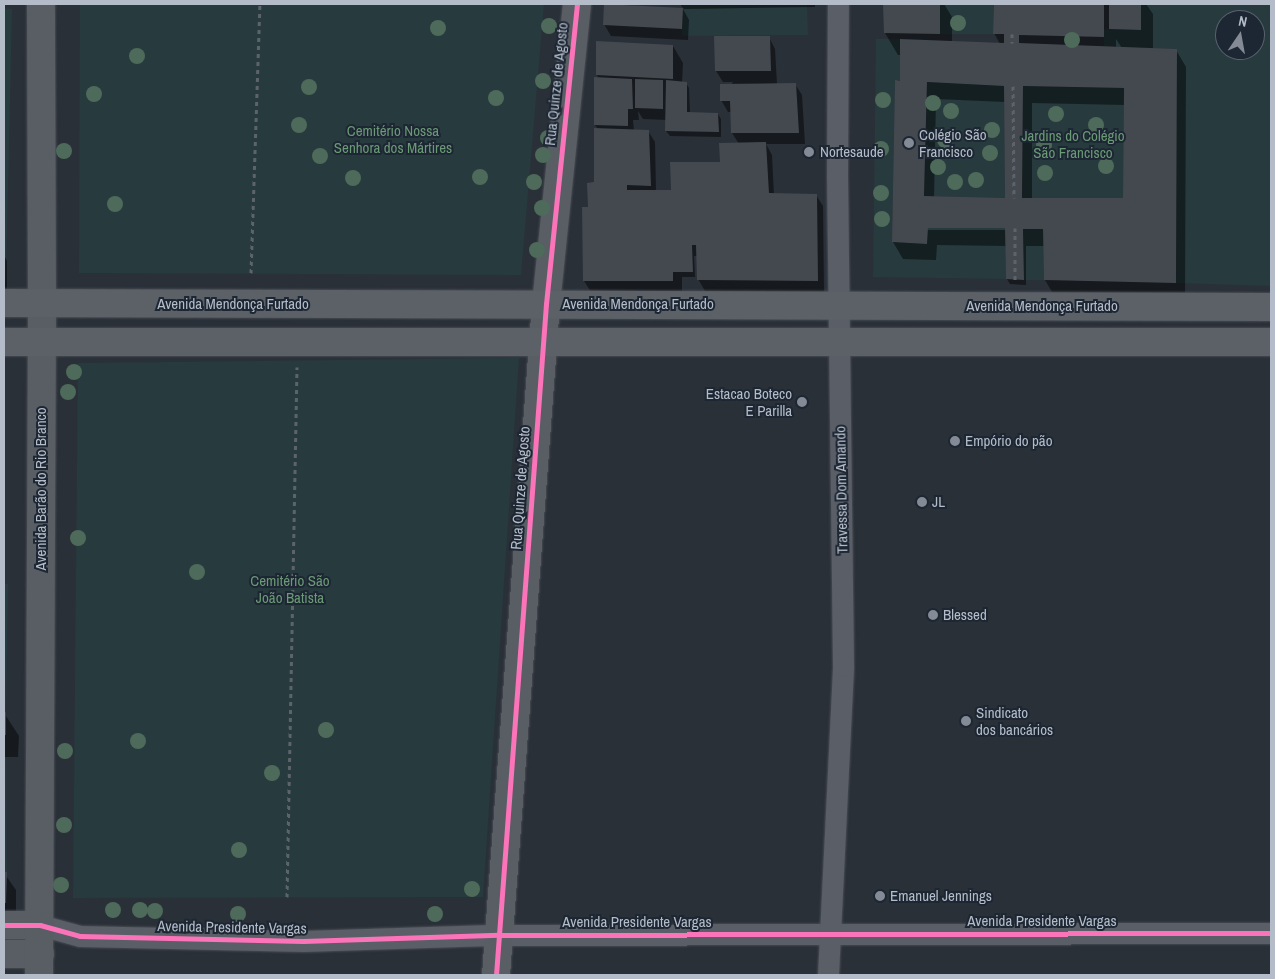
<!DOCTYPE html>
<meta charset="utf-8">
<style>
body{margin:0}
#map{position:relative;width:1275px;height:979px;overflow:hidden;background:#2a3038;font-family:"Archivo Narrow",sans-serif}
div>[style]{position:absolute}
.green>*{inset:0;background:#273a3e}
.shadow>*{inset:0;background:#0007}
.building>*{inset:0;background:#444950}
.path>*{height:3px;margin-top:-1.5px;transform-origin:0;background:repeating-linear-gradient(90deg,#5d636a 0 4px,transparent 0 8px)}
.roads{filter:drop-shadow(0 0 1px #484c53) drop-shadow(0 0 1px #484c53)}
.street>*{height:21px;margin:-10.5px;padding:0 10.5px;transform-origin:10.5px;border-radius:10.5px;background:#5a5e66}
.secondary>*{height:28px;margin:-14px;padding:0 14px;transform-origin:14px;border-radius:14px;background:#595d64}
.primary>*{height:28px;margin:-14px;padding:0 14px;transform-origin:14px;border-radius:14px;background:#5c6168}
.cycleway>*{height:5px;margin:-2.5px;padding:0 2.5px;transform-origin:2.5px;border-radius:2.5px;background:#fb73b8}
.trees>*{width:16px;height:16px;margin:-8px;border-radius:50%;background:#4e6a5a}
.dots>*{width:14px;height:14px;translate:-50% -50%;box-sizing:border-box;border:2px solid #1d2633;border-radius:50%}
span{translate:-50% -50%;white-space:nowrap;text-align:center;line-height:1.15;-webkit-text-stroke:4px #1d2633;paint-order:stroke}
.street-label{font-size:15px;color:#b4bcc9}
.park-label{font-size:15px;color:#6b9a76}
.poi-label{font-size:15px;color:#b4bcc9}
.left{translate:0 -50%;text-align:left}
.right{translate:-100% -50%;text-align:right}
.frame{position:absolute;inset:0;border:5px solid #b4bcc9;pointer-events:none}
.north{position:absolute;left:1215px;top:10px;width:50px;height:50px;box-sizing:border-box;background:#1d2633;border:1px solid #59626f;border-radius:50%;rotate:12deg;font-size:14px;font-weight:700;line-height:20px;text-align:center;color:#b4bcc9}
.north::after{content:'';display:block;margin:auto;width:18px;height:22px;background:#848b96;clip-path:polygon(50% 0,100% 100%,50% 72%,0 100%)}
</style>
<div id="map">
<div class="green">
<div style="clip-path:polygon(80px 4px,544px 4px,521px 275px,79px 273px)"></div>
<div style="clip-path:polygon(683px 4px,807px 4px,808px 35px,682px 36px)"></div>
<div style="clip-path:polygon(940px 4px,994px 4px,993px 34px,940px 34px)"></div>
<div style="clip-path:polygon(evenodd,1141px 4px,1271px 4px,1271px 286px,1176px 283px,1177px 49px,1104px 46px,1104px 29px,1141px 30px,1141px 4px,1225px 20px,1255px 20px,1255px 50px,1225px 50px,1225px 20px)"></div>
<div style="clip-path:polygon(4px 8px,12px 9px,6px 279px,4px 279px)"></div>
<div style="clip-path:polygon(876px 39px,900px 39px,900px 81px,895px 81px,892px 242px,927px 244px,928px 228px,1005px 228px,1006px 279px,873px 277px)"></div>
<div style="clip-path:polygon(927px 82px,1004px 86px,1005px 198px,924px 196px)"></div>
<div style="clip-path:polygon(1023px 86px,1124px 88px,1123px 198px,1022px 198px)"></div>
<div style="clip-path:polygon(1023px 229px,1043px 229px,1044px 280px,1024px 280px)"></div>
<div style="clip-path:polygon(519px 358px,483px 897px,73px 898px,78px 363px)"></div>
<div style="clip-path:polygon(4px 584px,8px 584px,6px 712px,4px 712px)"></div>
<div style="clip-path:polygon(4px 735px,6px 735px,7px 872px,4px 872px)"></div>
</div>
<div class="shadow">
<div style="clip-path:polygon(605px 4px,683px 9px,689px 20px,688px 40px,611px 36px,604px 24px)"></div>
<div style="clip-path:polygon(680px 4px,815px 4px,815px 7px,684px 9px)"></div>
<div style="clip-path:polygon(evenodd,881px 4px,944px 4px,952px 17px,952px 42px,1000px 44px,994px 33px,995px 4px,1146px 4px,1153px 14px,1153px 49px,1176px 50px,1186px 67px,1185px 300px,1055px 297px,1045px 280px,1045px 246px,1026px 246px,1026px 285px,1010px 284px,1007px 279px,1007px 246px,937px 245px,936px 260px,903px 259px,893px 242px,901px 55px,898px 55px,885px 33px,885px 4px,881px 4px,1116px 39px,1122px 48px,1116px 48px,1116px 39px,881px 4px,936px 99px,1005px 102px,1006px 199px,934px 198px,936px 99px,881px 4px,1032px 103px,1125px 105px,1125px 200px,1032px 200px,1032px 103px,881px 4px,921px 227px,1007px 228px,1007px 230px,921px 230px,921px 227px)"></div>
<div style="clip-path:polygon(715px 37px,769px 37px,775px 49px,777px 84px,795px 84px,802px 95px,805px 144px,766px 144px,772px 155px,774px 195px,816px 195px,823px 206px,824px 292px,705px 291px,698px 279px,697px 256px,694px 256px,695px 277px,682px 277px,682px 298px,591px 292px,584px 281px,589px 209px,595px 184px,598px 129px,595px 125px,599px 79px,597px 75px,597px 43px,673px 46px,683px 63px,682px 83px,686px 83px,689px 88px,690px 113px,718px 114px,721px 119px,721px 137px,670px 136px,666px 131px,667px 120px,643px 119px,638px 111px,639px 120px,633px 120px,634px 131px,648px 131px,655px 142px,656px 191px,670px 191px,721px 164px,739px 144px,732px 133px,732px 112px,728px 112px,721px 100px,733px 82px,723px 82px,716px 71px)"></div>
<div style="clip-path:polygon(4px 255px,7px 261px,7px 297px,4px 297px)"></div>
<div style="clip-path:polygon(4px 713px,19px 736px,18px 757px,4px 757px)"></div>
<div style="clip-path:polygon(4px 873px,16px 890px,16px 920px,4px 919px)"></div>
</div>
<div class="building">
<div style="clip-path:polygon(604px 4px,683px 8px,682px 29px,603px 25px)"></div>
<div style="clip-path:polygon(883px 4px,940px 4px,940px 34px,884px 33px)"></div>
<div style="clip-path:polygon(evenodd,994px 4px,1104px 4px,1104px 37px,1019px 35px,1019px 43px,1177px 49px,1176px 283px,1044px 280px,1043px 229px,1023px 229px,1024px 280px,1006px 279px,1005px 228px,928px 228px,927px 244px,892px 242px,895px 80px,900px 81px,900px 39px,1004px 43px,1004px 34px,993px 34px,994px 4px,927px 82px,1004px 86px,1005px 198px,924px 196px,927px 82px,994px 4px,1023px 86px,1124px 88px,1123px 198px,1022px 198px,1023px 86px)"></div>
<div style="clip-path:polygon(1109px 4px,1141px 4px,1141px 30px,1109px 29px)"></div>
<div style="clip-path:polygon(714px 36px,770px 36px,771px 71px,715px 71px)"></div>
<div style="clip-path:polygon(596px 41px,673px 45px,673px 79px,596px 75px)"></div>
<div style="clip-path:polygon(594px 77px,632px 79px,633px 109px,628px 109px,628px 126px,594px 125px)"></div>
<div style="clip-path:polygon(635px 79px,663px 80px,663px 109px,635px 108px)"></div>
<div style="clip-path:polygon(666px 80px,687px 82px,687px 112px,718px 113px,719px 132px,665px 131px)"></div>
<div style="clip-path:polygon(796px 83px,799px 133px,731px 133px,730px 101px,720px 101px,720px 84px)"></div>
<div style="clip-path:polygon(594px 128px,649px 130px,651px 186px,627px 185px,627px 190px,671px 190px,670px 162px,720px 162px,719px 143px,766px 142px,769px 193px,817px 194px,818px 281px,697px 280px,696px 245px,692px 245px,693px 272px,673px 272px,673px 281px,583px 281px,582px 207px,588px 207px,587px 183px,594px 182px)"></div>
<div style="clip-path:polygon(4px 712px,6px 712px,6px 735px,4px 735px)"></div>
<div style="clip-path:polygon(4px 872px,7px 872px,6px 903px,4px 903px)"></div>
</div>
<div class="path">
<div style="left:1012px;top:34px;width:9px;rotate:90deg"></div>
<div style="left:1013px;top:86px;width:112px;rotate:89.5deg"></div>
<div style="left:1015px;top:228px;width:52px;rotate:90deg"></div>
<div style="left:251px;top:273px;width:269px;rotate:-88.1deg"></div>
<div style="left:287px;top:897px;width:530px;rotate:-88.92deg"></div>
</div>
<div class="roads">
<div class="street">
<div style="left:40px;top:925px;width:41px;rotate:15.4deg"></div>
<div style="left:80px;top:936px;width:223px;rotate:1.3deg"></div>
<div style="left:303px;top:941px;width:196px;rotate:-1.8deg"></div>
<div style="left:499px;top:935px;width:772px;rotate:-0.15deg"></div>
<div style="left:828px;top:975px;width:310px;rotate:-87.2deg"></div>
<div style="left:843px;top:665px;width:488px;rotate:-90.7deg"></div>
<div style="left:837px;top:177px;width:173px;rotate:-89.7deg"></div>
</div>
<div class="secondary">
<div style="left:4px;top:925px;width:36px"></div>
<div style="left:4px;top:954px;width:36px"></div>
<div style="left:39px;top:975px;width:671px;rotate:-89.74deg"></div>
<div style="left:42px;top:304px;width:300px;rotate:-90.2deg"></div>
<div style="left:496px;top:975px;width:673px;rotate:-85.74deg"></div>
<div style="left:546px;top:304px;width:302px;rotate:-84.1deg"></div>
</div>
<div class="primary">
<div style="left:4px;top:303px;width:1267px;rotate:0.18deg"></div>
<div style="left:4px;top:342px;width:1267px"></div>
</div>
</div>
<div class="cycleway">
<div style="left:4px;top:925px;width:36px"></div>
<div style="left:40px;top:925px;width:41px;rotate:15.4deg"></div>
<div style="left:80px;top:936px;width:223px;rotate:1.3deg"></div>
<div style="left:303px;top:941px;width:196px;rotate:-1.8deg"></div>
<div style="left:499px;top:935px;width:772px;rotate:-0.15deg"></div>
<div style="left:496px;top:975px;width:673px;rotate:-85.74deg"></div>
<div style="left:546px;top:304px;width:302px;rotate:-84.1deg"></div>
</div>
<div class="trees">
<div style="left:958px;top:23px"></div>
<div style="left:549px;top:26px"></div>
<div style="left:438px;top:28px"></div>
<div style="left:1072px;top:40px"></div>
<div style="left:137px;top:56px"></div>
<div style="left:543px;top:81px"></div>
<div style="left:309px;top:87px"></div>
<div style="left:94px;top:94px"></div>
<div style="left:496px;top:98px"></div>
<div style="left:883px;top:100px"></div>
<div style="left:933px;top:103px"></div>
<div style="left:951px;top:111px"></div>
<div style="left:1056px;top:114px"></div>
<div style="left:299px;top:125px"></div>
<div style="left:1096px;top:125px"></div>
<div style="left:992px;top:130px"></div>
<div style="left:548px;top:138px"></div>
<div style="left:945px;top:140px"></div>
<div style="left:1044px;top:145px"></div>
<div style="left:881px;top:149px"></div>
<div style="left:64px;top:151px"></div>
<div style="left:990px;top:153px"></div>
<div style="left:543px;top:155px"></div>
<div style="left:320px;top:156px"></div>
<div style="left:1106px;top:166px"></div>
<div style="left:938px;top:167px"></div>
<div style="left:1045px;top:173px"></div>
<div style="left:480px;top:177px"></div>
<div style="left:353px;top:178px"></div>
<div style="left:976px;top:180px"></div>
<div style="left:534px;top:182px"></div>
<div style="left:955px;top:182px"></div>
<div style="left:881px;top:193px"></div>
<div style="left:115px;top:204px"></div>
<div style="left:542px;top:208px"></div>
<div style="left:882px;top:219px"></div>
<div style="left:537px;top:250px"></div>
<div style="left:74px;top:372px"></div>
<div style="left:68px;top:392px"></div>
<div style="left:78px;top:538px"></div>
<div style="left:197px;top:572px"></div>
<div style="left:326px;top:730px"></div>
<div style="left:138px;top:741px"></div>
<div style="left:65px;top:751px"></div>
<div style="left:272px;top:773px"></div>
<div style="left:64px;top:825px"></div>
<div style="left:239px;top:850px"></div>
<div style="left:61px;top:885px"></div>
<div style="left:472px;top:889px"></div>
<div style="left:113px;top:910px"></div>
<div style="left:140px;top:910px"></div>
<div style="left:155px;top:911px"></div>
<div style="left:238px;top:914px"></div>
<div style="left:435px;top:914px"></div>
</div>
<div class="dots">
<div style="left:909px;top:143px;background:#848b96"></div>
<div style="left:809px;top:152px;background:#848b96"></div>
<div style="left:802px;top:402px;background:#848b96"></div>
<div style="left:955px;top:441px;background:#848b96"></div>
<div style="left:922px;top:502px;background:#848b96"></div>
<div style="left:933px;top:615px;background:#848b96"></div>
<div style="left:966px;top:721px;background:#848b96"></div>
<div style="left:880px;top:896px;background:#848b96"></div>
</div>
<div class="street-label">
<span style="left:556px;top:84px;rotate:-84deg">Rua Quinze de Agosto</span>
<span style="left:233px;top:304px">Avenida Mendonça Furtado</span>
<span style="left:638px;top:304px">Avenida Mendonça Furtado</span>
<span style="left:1042px;top:306px">Avenida Mendonça Furtado</span>
<span style="left:520px;top:488px;rotate:-86deg">Rua Quinze de Agosto</span>
<span style="left:41px;top:489px;rotate:-90deg">Avenida Barão do Rio Branco</span>
<span style="left:841px;top:490px;rotate:-91deg">Travessa Dom Amando</span>
<span style="left:1042px;top:921px">Avenida Presidente Vargas</span>
<span style="left:637px;top:922px">Avenida Presidente Vargas</span>
<span style="left:232px;top:927px;rotate:1deg">Avenida Presidente Vargas</span>
</div>
<div class="park-label">
<span style="left:393px;top:139px">Cemitério Nossa<br>Senhora dos Mártires</span>
<span style="left:1073px;top:144px">Jardins do Colégio<br>São Francisco</span>
<span style="left:290px;top:589px">Cemitério São<br>João Batista</span>
</div>
<div class="poi-label">
<span class="left" style="left:919px;top:143px">Colégio São<br>Francisco</span>
<span class="left" style="left:820px;top:152px">Nortesaude</span>
<span class="right" style="left:792px;top:402px">Estacao Boteco<br>E Parilla</span>
<span class="left" style="left:965px;top:441px">Empório do pão</span>
<span class="left" style="left:932px;top:502px">JL</span>
<span class="left" style="left:943px;top:615px">Blessed</span>
<span class="left" style="left:976px;top:721px">Sindicato<br>dos bancários</span>
<span class="left" style="left:890px;top:896px">Emanuel Jennings</span>
</div>
<div class="frame"></div>
<div class="north">N</div>
</div>
